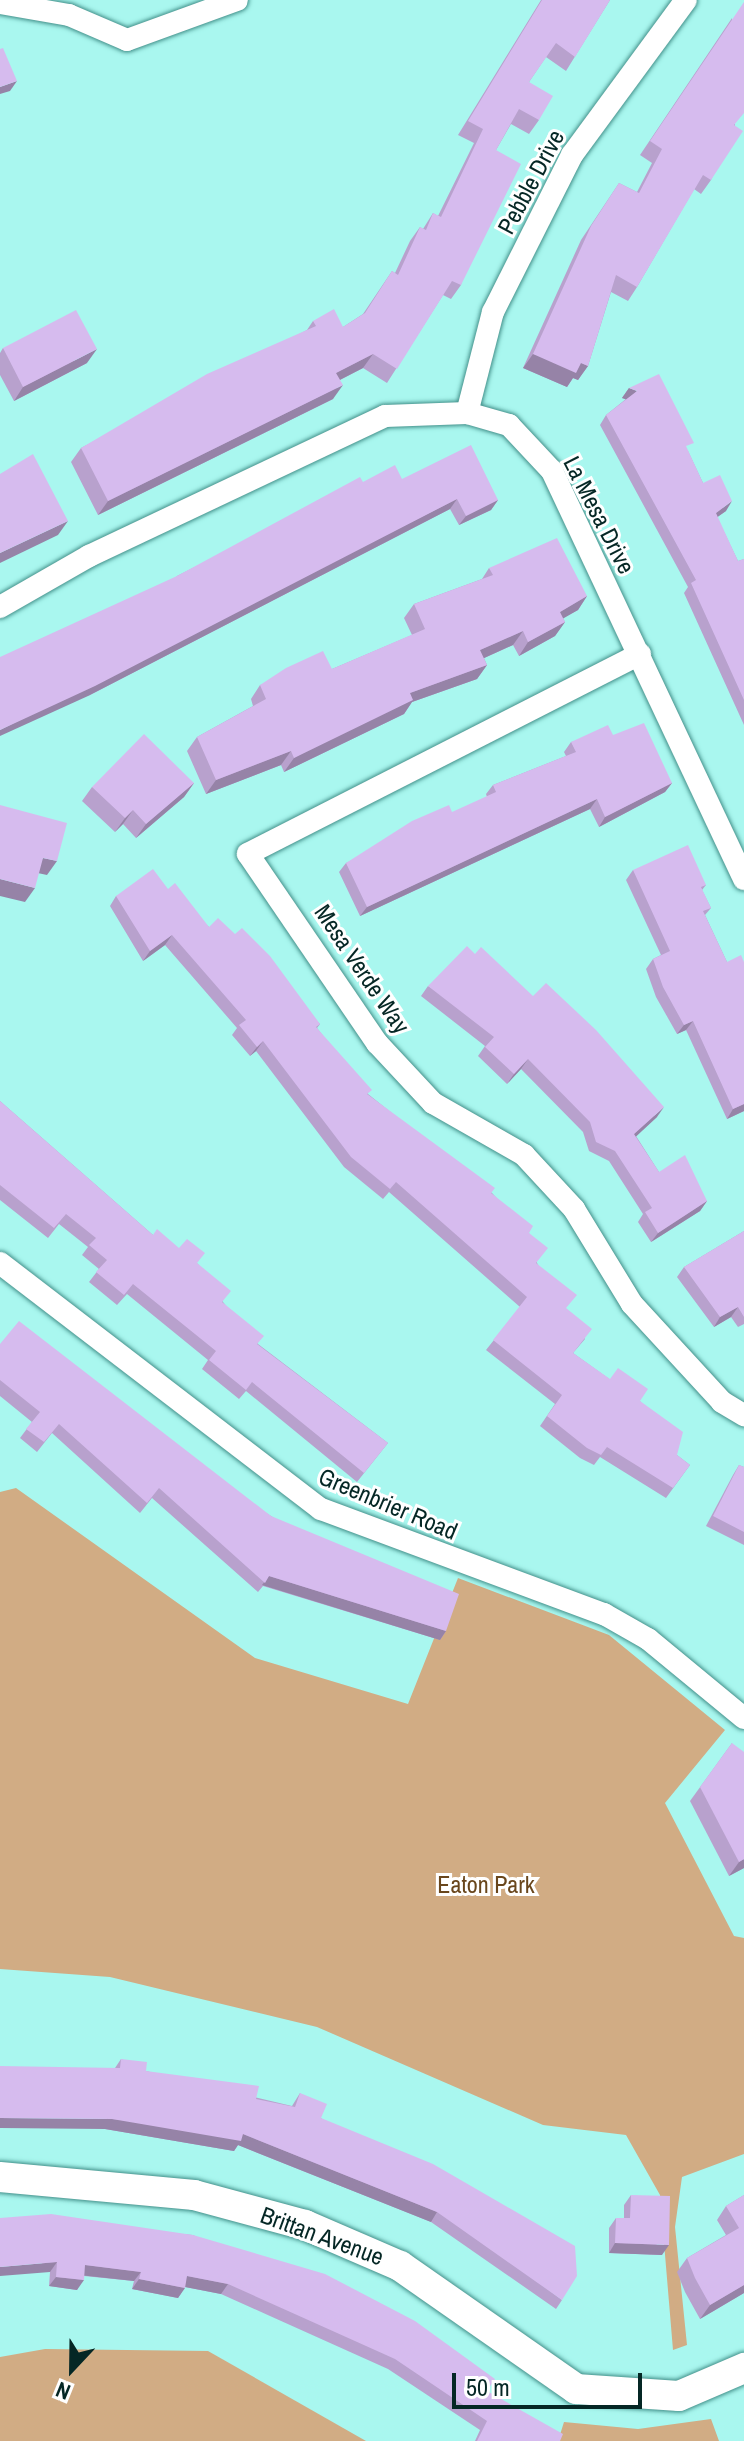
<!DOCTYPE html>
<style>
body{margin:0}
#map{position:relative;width:744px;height:2441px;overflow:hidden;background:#a9f7ef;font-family:"Archivo Narrow",sans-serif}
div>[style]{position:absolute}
.green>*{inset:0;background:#d1ac84}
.roads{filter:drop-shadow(0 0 2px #43908a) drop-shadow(0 0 2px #43908a)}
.street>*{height:22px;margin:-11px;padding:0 11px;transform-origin:11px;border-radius:11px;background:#fff}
.secondary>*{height:30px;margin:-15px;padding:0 15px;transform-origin:15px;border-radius:15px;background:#fff}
.wall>*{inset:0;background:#b8a1cd}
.shaded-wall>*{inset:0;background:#9683a7}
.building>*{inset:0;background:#d6bbee}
span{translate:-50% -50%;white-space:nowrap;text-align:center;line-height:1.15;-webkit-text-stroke:6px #fff;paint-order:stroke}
.street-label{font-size:24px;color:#052725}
.park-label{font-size:24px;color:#69461c}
.north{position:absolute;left:32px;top:2329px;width:80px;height:80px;-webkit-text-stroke:6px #fff;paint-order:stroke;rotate:202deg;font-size:22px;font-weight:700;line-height:32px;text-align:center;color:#052725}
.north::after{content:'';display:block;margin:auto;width:28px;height:36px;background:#052725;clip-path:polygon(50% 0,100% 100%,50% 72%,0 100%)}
.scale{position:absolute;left:452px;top:2373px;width:190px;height:36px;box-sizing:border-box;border:4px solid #052725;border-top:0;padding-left:10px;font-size:24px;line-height:28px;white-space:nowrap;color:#052725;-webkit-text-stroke:6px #fff;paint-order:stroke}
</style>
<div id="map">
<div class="green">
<div style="clip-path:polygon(16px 1488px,255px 1658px,408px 1704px,458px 1578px,609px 1635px,725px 1730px,665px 1803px,734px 1936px,744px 1938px,744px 2154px,682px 2177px,675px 2227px,687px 2345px,673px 2350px,660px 2195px,626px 2135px,543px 2125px,317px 2027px,110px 1977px,0 1969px,0 1492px)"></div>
<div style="clip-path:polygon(45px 2349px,208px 2351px,366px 2441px,0 2441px,0 2357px)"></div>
<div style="clip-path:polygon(711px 2419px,719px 2441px,558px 2441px,564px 2422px,638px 2429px)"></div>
</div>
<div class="roads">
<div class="street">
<div style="left:0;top:3px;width:70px;rotate:9.9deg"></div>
<div style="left:69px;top:15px;width:63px;rotate:23.3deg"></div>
<div style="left:127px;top:40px;width:117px;rotate:-20deg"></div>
<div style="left:467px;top:413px;width:104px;rotate:-75.6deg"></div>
<div style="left:493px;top:312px;width:176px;rotate:-63.3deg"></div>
<div style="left:572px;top:155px;width:192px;rotate:-53.7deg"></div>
<div style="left:0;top:607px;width:103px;rotate:-29.8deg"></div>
<div style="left:89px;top:556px;width:327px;rotate:-25.3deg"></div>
<div style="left:385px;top:416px;width:82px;rotate:-2.1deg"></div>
<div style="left:467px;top:413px;width:44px;rotate:15.9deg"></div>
<div style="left:509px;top:425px;width:63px;rotate:46.9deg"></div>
<div style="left:552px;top:471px;width:451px;rotate:64.8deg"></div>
<div style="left:640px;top:654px;width:440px;rotate:153deg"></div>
<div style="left:248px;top:854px;width:229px;rotate:55.7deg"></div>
<div style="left:377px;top:1043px;width:82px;rotate:47deg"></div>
<div style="left:433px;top:1103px;width:105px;rotate:29.7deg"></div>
<div style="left:524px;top:1155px;width:74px;rotate:47.2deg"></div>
<div style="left:574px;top:1209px;width:111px;rotate:58.6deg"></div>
<div style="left:632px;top:1304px;width:133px;rotate:47.4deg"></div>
<div style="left:722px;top:1402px;width:26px;rotate:31deg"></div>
<div style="left:0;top:1263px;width:404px;rotate:37.5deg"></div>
<div style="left:321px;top:1509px;width:302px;rotate:20.4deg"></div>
<div style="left:604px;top:1614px;width:51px;rotate:29.6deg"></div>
<div style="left:648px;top:1639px;width:124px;rotate:39.5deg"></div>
</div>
<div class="secondary">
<div style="left:0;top:2177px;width:195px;rotate:5.3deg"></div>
<div style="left:194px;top:2195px;width:115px;rotate:15.1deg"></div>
<div style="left:305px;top:2225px;width:103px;rotate:23.3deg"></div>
<div style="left:400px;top:2266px;width:215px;rotate:34.9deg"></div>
<div style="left:576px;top:2389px;width:103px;rotate:3.9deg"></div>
<div style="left:679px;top:2396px;width:71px;rotate:-23.3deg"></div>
</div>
</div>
<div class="wall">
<div style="clip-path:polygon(541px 0,610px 0,566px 71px,546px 57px,529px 82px,539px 120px,529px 134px,511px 124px,496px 150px,461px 285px,451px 299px,443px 295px,387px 383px,363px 368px,340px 380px,333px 399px,98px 515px,71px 462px,81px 448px,307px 330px,313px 321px,343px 327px,363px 314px,392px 271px,395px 273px,410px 241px,420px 227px,423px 229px,433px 213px,438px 216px,474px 143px,458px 135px)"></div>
<div style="clip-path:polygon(732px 18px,735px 126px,711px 180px,701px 194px,694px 189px,637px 287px,628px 301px,611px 292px,588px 366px,578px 380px,573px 378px,567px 387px,523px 368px,581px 240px,619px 183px,637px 192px,652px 163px,640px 155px)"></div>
<div style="clip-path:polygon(3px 348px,87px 363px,14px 401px,0 375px,0 353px)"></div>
<div style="clip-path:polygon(629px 388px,688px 451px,703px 483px,726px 511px,717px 517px,738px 561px,744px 559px,744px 725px,684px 593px,688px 587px,600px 425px,606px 415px,626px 399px,622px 398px)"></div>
<div style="clip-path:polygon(402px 479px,498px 500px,491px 510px,459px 525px,450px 509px,88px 696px,177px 576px,363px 482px)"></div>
<div style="clip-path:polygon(489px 568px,587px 596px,578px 610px,563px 618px,565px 622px,555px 636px,519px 656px,513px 645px,484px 658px,487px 665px,477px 679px,412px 702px,404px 714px,284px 772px,281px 765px,206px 794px,187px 751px,197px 737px,253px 706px,251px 699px,260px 685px,332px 669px,412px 635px,404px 618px,414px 604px,482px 579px)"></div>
<div style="clip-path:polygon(613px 735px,672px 783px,665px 792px,599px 827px,590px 809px,360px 916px,339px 872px,346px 863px,487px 797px,486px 794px,493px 785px,566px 756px,564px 752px,571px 742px)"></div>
<div style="clip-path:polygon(194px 783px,184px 797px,136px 838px,123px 824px,115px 832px,82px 801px,92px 787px)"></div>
<div style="clip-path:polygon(633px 870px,706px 885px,702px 890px,711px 908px,705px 915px,727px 962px,744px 962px,744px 1111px,727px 1119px,686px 1030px,677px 1034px,656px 997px,646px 969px,653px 959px,661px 955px,626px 880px)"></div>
<div style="clip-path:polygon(168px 889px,209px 927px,320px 1024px,317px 1028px,368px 1094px,492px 1193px,529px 1233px,537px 1263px,585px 1339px,573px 1353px,640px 1401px,677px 1455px,690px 1465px,666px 1498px,600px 1457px,594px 1465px,580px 1458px,540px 1426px,555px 1404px,486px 1350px,520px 1307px,389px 1192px,383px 1199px,344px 1167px,256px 1051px,250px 1056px,232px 1035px,237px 1028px,165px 945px,143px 961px,110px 906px,116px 896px)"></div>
<div style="clip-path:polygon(428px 986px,657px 1117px,636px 1136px,659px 1172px,707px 1201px,700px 1211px,651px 1242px,638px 1222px,643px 1214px,609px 1161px,589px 1151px,583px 1132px,521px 1069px,507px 1084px,478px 1056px,485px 1046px,421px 996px)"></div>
<div style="clip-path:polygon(0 1101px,153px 1235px,198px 1264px,223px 1302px,258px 1344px,388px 1443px,357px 1482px,246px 1391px,239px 1399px,202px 1369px,208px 1360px,127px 1294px,117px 1305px,89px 1282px,99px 1269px,82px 1255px,88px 1247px,59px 1224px,48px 1238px,0 1200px)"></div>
<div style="clip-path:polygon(744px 1231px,744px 1324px,738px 1327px,731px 1317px,714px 1327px,677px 1277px,684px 1267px)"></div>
<div style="clip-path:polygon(0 1344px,271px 1516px,446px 1631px,440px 1640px,263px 1586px,258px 1592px,152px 1498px,140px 1513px,52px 1433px,37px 1452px,20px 1438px,32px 1422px,0 1396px)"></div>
<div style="clip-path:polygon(739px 1465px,744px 1467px,744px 1545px,706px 1526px,733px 1475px)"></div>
<div style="clip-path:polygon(732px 1743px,744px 1868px,729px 1876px,690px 1801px)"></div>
<div style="clip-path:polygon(121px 2059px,146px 2071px,292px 2106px,300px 2093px,321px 2118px,562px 2300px,556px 2309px,431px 2222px,238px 2145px,234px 2151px,105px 2129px,115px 2068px)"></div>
<div style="clip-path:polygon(631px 2195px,662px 2255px,609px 2253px,609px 2228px,616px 2218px,624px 2218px,624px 2205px)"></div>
<div style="clip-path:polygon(744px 2195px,744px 2293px,700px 2319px,685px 2292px,677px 2272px,687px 2258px,726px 2235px,717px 2220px,726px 2206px)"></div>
<div style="clip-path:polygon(0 2218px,193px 2235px,487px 2391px,560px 2441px,475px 2441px,480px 2430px,388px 2369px,221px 2294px,185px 2287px,178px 2298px,132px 2289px,134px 2281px,84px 2276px,77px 2290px,49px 2286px,50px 2272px)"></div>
</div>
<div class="shaded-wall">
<div style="clip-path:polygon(17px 81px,10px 91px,0 94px,0 87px)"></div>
<div style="clip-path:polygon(97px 349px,87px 363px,14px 401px,23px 387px)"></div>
<div style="clip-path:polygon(373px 354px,363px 368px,326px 387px,336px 373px)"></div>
<div style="clip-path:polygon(533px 354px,581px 363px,588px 366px,578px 380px,573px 378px,567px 387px,523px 368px)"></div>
<div style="clip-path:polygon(343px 385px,333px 399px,98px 515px,108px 501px)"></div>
<div style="clip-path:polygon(629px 388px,637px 391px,630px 401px,622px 398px)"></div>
<div style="clip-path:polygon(457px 499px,450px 509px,88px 696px,0 736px,0 730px)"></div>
<div style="clip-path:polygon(498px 500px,491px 510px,459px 525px,466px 516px)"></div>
<div style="clip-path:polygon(732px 501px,726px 511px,709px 523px,716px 513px)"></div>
<div style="clip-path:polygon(68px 521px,58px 535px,0 563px,0 553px)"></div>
<div style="clip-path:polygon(587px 596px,578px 610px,550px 626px,560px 612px)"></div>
<div style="clip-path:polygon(565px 622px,555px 636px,519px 656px,528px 642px)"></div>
<div style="clip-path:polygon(523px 631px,513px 645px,471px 664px,480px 650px)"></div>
<div style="clip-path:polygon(487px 665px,477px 679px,412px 702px,404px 714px,284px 772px,294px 758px,410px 693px)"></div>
<div style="clip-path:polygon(291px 751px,281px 765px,206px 794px,216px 780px)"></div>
<div style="clip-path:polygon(194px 783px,184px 797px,136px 838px,146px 824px)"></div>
<div style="clip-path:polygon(672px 783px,665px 792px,599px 827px,605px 817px)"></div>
<div style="clip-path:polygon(597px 799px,590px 809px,360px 916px,367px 907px)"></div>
<div style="clip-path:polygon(133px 810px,123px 824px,115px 832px,125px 818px)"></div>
<div style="clip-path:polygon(43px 858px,57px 861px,47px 875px,33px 872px)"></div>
<div style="clip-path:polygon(0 879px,35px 888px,25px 902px,0 896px)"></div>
<div style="clip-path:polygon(172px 935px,165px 945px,143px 961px,150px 951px)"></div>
<div style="clip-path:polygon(693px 1021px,686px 1030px,677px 1034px,684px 1025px)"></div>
<div style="clip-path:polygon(263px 1041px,256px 1051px,250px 1056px,257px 1047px)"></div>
<div style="clip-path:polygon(528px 1059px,521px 1069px,507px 1084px,514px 1074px)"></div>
<div style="clip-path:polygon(744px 1104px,744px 1111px,727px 1119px,733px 1109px)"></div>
<div style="clip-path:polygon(664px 1107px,657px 1117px,628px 1144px,634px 1134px)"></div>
<div style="clip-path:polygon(707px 1201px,700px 1211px,651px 1242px,658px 1233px)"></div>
<div style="clip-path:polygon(738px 1307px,731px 1317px,714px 1327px,720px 1317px)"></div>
<div style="clip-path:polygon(269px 1576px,446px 1631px,440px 1640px,262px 1585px)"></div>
<div style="clip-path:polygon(744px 1859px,744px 1868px,729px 1876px,739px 1862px)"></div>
<div style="clip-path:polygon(0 2118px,112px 2119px,243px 2134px,437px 2212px,431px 2222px,238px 2145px,234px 2151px,105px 2129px,0 2128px)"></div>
<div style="clip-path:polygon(615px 2243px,669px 2245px,662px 2255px,609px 2253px)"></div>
<div style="clip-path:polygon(57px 2262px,50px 2272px,0 2276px,0 2267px)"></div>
<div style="clip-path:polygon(85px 2265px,141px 2272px,134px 2281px,79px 2275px)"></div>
<div style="clip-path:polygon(187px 2276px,228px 2284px,221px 2294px,180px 2286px)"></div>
<div style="clip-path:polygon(56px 2277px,84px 2280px,77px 2290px,49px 2286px)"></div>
<div style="clip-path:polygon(139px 2279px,185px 2288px,178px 2298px,132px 2289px)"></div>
<div style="clip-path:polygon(744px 2285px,744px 2293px,700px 2319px,710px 2305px)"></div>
</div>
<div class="building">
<div style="clip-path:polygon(542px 0,610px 0,575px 57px,556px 43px,529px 82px,553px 96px,539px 120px,519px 109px,496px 150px,521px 164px,461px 285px,452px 281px,397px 369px,373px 354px,336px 373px,343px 385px,108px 501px,81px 448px,207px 374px,316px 326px,313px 321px,334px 309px,343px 327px,365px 313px,392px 271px,398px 275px,420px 227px,426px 230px,433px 213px,441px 217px,483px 129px,468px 121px)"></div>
<div style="clip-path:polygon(744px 2px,744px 113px,734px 125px,743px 131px,711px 180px,703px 175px,637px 287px,616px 275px,588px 366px,581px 363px,576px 373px,533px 354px,591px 226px,619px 183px,639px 193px,662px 149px,650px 141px)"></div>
<div style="clip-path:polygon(3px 48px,17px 81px,0 87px,0 49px)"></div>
<div style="clip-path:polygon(76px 310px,97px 349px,23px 387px,3px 348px)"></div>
<div style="clip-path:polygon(659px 374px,694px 443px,686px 446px,703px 483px,720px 475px,732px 501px,716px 513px,738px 561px,744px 559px,744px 700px,691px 583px,696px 580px,606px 415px,637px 391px,629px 388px)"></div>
<div style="clip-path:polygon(471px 445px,498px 500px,466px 516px,457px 499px,95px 686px,0 730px,0 657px,177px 576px,360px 477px,363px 482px,395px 465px,402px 479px)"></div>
<div style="clip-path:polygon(33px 454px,68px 521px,0 553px,0 474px)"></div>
<div style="clip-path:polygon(557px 538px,587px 596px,560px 612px,565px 622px,528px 642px,523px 631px,480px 650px,487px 665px,410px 693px,413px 700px,294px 758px,291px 751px,216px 780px,197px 737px,266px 699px,260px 685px,286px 668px,323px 651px,332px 669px,425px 629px,414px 604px,493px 575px,489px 568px)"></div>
<div style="clip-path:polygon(644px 723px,672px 783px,605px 817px,597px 799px,367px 907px,346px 863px,412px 821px,449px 805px,452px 812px,496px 792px,493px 785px,576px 752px,571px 742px,608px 725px,613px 735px)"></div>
<div style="clip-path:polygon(144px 734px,194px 783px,146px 824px,133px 810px,125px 818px,92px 787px)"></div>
<div style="clip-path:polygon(0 805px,67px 823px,57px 861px,43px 858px,35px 888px,0 879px)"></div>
<div style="clip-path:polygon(688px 845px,706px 885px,701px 887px,711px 908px,703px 911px,727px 962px,741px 955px,744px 962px,744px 1104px,733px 1109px,693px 1021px,684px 1025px,663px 987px,653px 959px,670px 951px,633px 870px)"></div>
<div style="clip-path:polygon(153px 869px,168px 889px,175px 883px,209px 927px,218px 918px,235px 934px,242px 928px,270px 956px,320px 1024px,316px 1027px,372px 1090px,367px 1094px,495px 1188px,491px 1193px,533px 1226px,529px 1233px,548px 1248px,536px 1263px,577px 1295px,566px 1308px,592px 1329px,573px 1353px,610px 1379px,618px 1368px,648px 1389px,640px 1401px,683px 1432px,677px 1455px,690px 1465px,673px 1488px,607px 1447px,601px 1455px,587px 1448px,547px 1416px,562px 1395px,493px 1340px,527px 1297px,396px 1182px,390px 1189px,351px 1157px,263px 1041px,257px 1047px,239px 1025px,246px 1020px,172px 935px,150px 951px,116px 896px)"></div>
<div style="clip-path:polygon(467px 946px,475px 954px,481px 947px,533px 996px,546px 983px,596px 1030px,664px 1107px,634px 1134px,659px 1172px,685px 1155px,707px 1201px,658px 1233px,645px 1212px,652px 1208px,615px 1151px,596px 1142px,590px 1122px,528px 1059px,514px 1074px,485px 1047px,494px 1037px,428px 986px)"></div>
<div style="clip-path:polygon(0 1101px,153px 1235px,157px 1229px,179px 1248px,187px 1239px,205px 1253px,197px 1263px,231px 1291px,222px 1302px,264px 1336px,257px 1344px,388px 1443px,364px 1473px,252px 1382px,246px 1390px,209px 1360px,216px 1351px,133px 1284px,124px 1295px,96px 1272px,107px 1260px,89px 1245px,96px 1238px,66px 1214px,54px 1228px,0 1185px)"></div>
<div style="clip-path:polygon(744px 1231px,744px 1317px,738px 1307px,720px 1317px,684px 1267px)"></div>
<div style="clip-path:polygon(19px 1321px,271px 1516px,459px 1594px,446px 1631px,269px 1576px,265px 1583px,159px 1488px,147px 1503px,59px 1424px,44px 1442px,26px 1429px,40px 1412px,0 1380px,0 1344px)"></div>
<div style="clip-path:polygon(739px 1465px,744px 1467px,744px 1532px,713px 1516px)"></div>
<div style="clip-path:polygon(732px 1743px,744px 1752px,744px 1859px,739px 1862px,700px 1787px)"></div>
<div style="clip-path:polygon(121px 2059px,147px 2062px,146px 2071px,259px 2086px,256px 2099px,295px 2107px,300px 2093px,327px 2104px,321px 2118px,433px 2164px,575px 2246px,577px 2276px,562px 2300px,437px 2212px,243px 2134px,241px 2141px,112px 2119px,0 2118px,0 2066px,120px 2068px)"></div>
<div style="clip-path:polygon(631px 2195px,670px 2196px,669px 2245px,615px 2243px,616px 2218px,630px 2218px)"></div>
<div style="clip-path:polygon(744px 2195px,744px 2285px,710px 2305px,695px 2278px,687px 2258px,739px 2228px,726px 2206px)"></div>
<div style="clip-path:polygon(51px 2214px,193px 2235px,325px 2274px,415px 2321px,495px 2379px,487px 2391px,563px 2434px,560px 2441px,477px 2441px,487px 2421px,395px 2359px,228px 2284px,187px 2276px,185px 2288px,139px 2279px,141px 2272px,85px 2265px,84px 2280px,56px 2277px,57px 2262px,0 2267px,0 2218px)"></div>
</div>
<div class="street-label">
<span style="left:531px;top:182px;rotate:-62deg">Pebble Drive</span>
<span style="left:599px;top:515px;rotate:63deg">La Mesa Drive</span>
<span style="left:362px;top:969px;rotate:56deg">Mesa Verde Way</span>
<span style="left:388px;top:1504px;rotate:23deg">Greenbrier Road</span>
<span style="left:322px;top:2236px;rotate:20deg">Brittan Avenue</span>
</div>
<div class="park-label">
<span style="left:486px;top:1885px">Eaton Park</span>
</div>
<div class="north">N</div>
<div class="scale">50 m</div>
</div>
